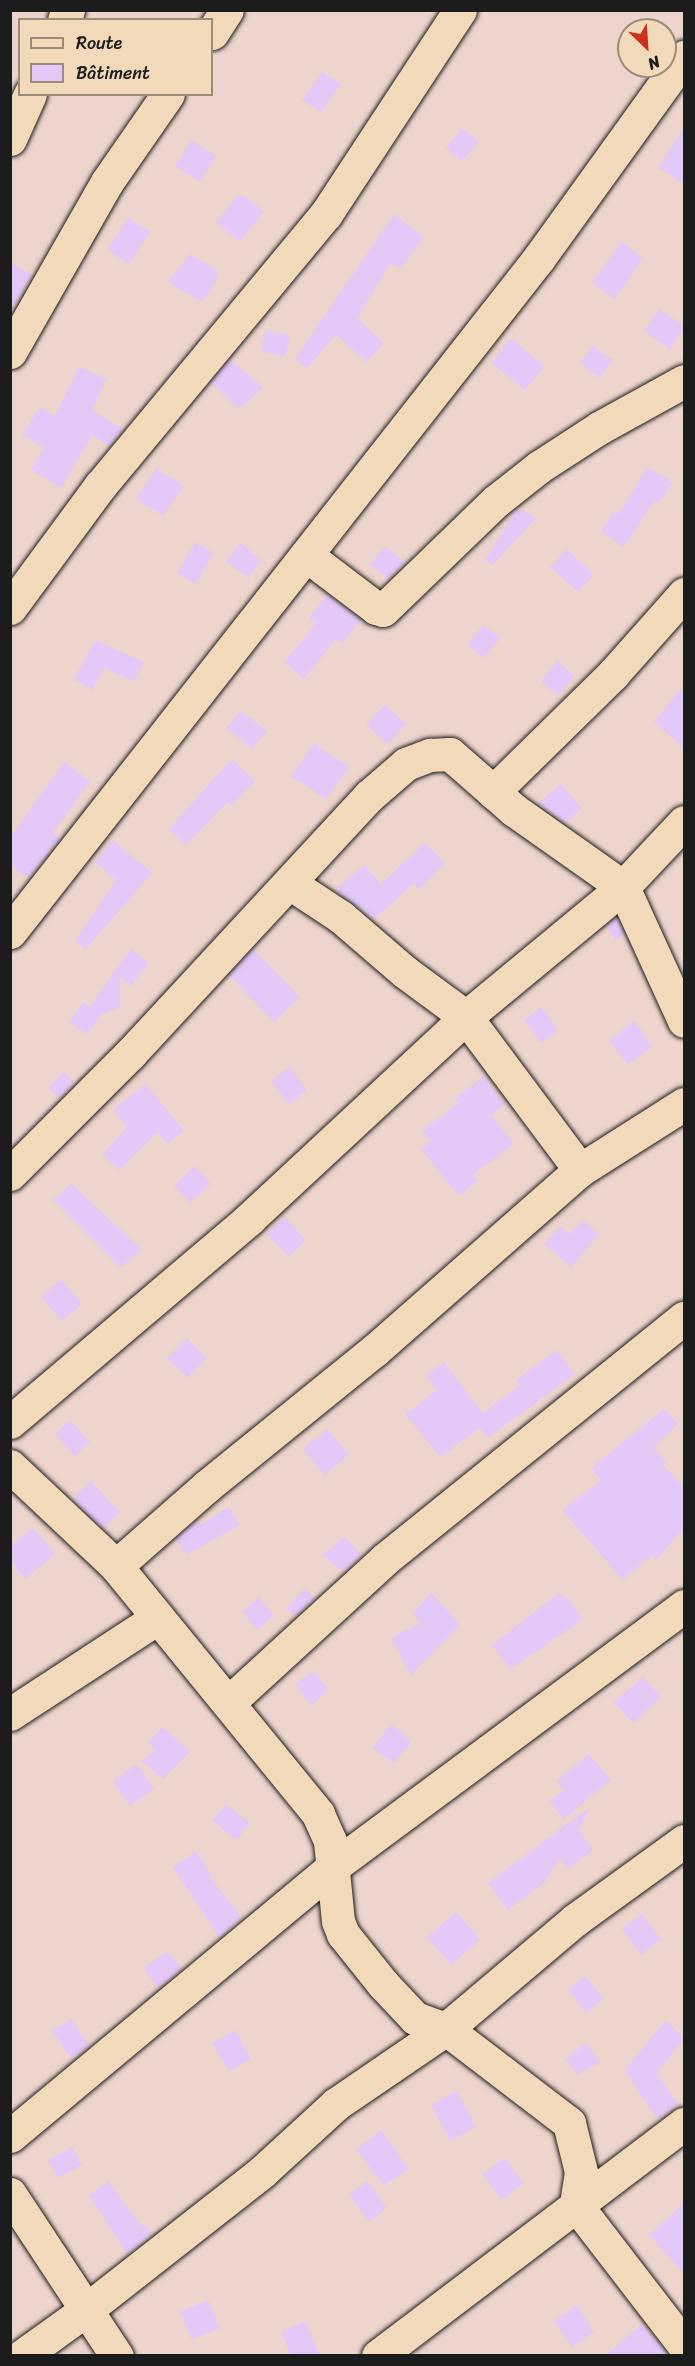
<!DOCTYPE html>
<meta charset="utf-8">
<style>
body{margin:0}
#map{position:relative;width:695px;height:2366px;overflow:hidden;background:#edd4cc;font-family:Sriracha,sans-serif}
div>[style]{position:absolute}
.building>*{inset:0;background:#e4c9f8}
.roads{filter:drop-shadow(0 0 2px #1c1c1c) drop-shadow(0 0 2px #1c1c1c)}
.minor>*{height:33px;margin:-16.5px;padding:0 16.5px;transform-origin:16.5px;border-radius:16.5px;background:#f1d9b9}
span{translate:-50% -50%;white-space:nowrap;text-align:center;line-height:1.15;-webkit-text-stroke:5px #f1d9b9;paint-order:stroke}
.frame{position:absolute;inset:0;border:12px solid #1c1c1c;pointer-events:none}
.legend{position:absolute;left:18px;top:18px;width:195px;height:78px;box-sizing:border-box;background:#f1d9b9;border:2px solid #9c8d7a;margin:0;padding:8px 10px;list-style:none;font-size:18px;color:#1c1c1c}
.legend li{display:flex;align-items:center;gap:12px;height:30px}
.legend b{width:30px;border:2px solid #9c8d7a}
.north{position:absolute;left:617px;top:18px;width:60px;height:60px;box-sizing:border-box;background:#f1d9b9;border:2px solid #9c8d7a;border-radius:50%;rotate:155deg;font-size:16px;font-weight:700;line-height:24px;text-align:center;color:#1c1c1c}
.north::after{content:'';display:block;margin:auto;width:21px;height:27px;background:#c8321e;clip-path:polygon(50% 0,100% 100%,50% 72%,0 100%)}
</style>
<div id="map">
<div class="building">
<div style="clip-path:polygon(322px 72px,341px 84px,321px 112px,302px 100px)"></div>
<div style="clip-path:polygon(462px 128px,479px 142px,462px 161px,446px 148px)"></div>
<div style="clip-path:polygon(684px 128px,684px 184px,658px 167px)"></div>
<div style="clip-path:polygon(191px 140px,216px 156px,200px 182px,175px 166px)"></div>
<div style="clip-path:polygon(237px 196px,245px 196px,264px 211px,240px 242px,216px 222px)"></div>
<div style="clip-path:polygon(394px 214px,424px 237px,400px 269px,391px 263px,357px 318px,384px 343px,367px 362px,336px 335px,307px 368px,295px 359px)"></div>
<div style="clip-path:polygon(128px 218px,150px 232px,129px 264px,107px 250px)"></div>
<div style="clip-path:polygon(621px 242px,643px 258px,615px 299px,592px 283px)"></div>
<div style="clip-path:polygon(190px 254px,217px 270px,217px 279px,202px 302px,168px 282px)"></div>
<div style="clip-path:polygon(10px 262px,32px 275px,10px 313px)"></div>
<div style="clip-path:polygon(659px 309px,684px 326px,670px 350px,644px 331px)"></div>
<div style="clip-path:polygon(265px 331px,290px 335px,286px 356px,261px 352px)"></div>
<div style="clip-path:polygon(510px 338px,545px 366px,525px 390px,491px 363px)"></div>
<div style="clip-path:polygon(593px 346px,613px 360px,599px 378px,580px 363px)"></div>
<div style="clip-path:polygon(230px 359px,263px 387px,243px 407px,236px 407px,211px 382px)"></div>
<div style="clip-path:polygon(79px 366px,106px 379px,92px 410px,123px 429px,109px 446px,92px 435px,61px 488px,31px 470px,44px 448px,22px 435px,40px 407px,55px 416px)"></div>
<div style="clip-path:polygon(647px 467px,673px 482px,660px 503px,655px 500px,624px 547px,601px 532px,614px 511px,619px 514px)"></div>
<div style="clip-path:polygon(156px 468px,184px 486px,163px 516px,136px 499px)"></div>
<div style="clip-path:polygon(518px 508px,536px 518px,493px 565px,485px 560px)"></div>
<div style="clip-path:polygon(195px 542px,214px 553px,196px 584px,177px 573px)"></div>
<div style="clip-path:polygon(240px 543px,261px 560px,248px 578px,226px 562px)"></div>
<div style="clip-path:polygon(385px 546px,405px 562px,388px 579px,370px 565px)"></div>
<div style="clip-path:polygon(567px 549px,594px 575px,578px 592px,550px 567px)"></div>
<div style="clip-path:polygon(327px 595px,361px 620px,342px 644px,336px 639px,304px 679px,284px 662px,316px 624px,309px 618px)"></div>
<div style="clip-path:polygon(483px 625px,500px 638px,484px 658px,467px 645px)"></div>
<div style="clip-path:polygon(96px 640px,144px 662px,134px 682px,105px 668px,92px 690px,74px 679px)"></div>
<div style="clip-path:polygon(557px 661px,575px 676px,558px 696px,541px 681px)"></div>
<div style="clip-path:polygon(684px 685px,684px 748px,654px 722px)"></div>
<div style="clip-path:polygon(385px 705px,406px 724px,388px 744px,366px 725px)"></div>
<div style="clip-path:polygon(240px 711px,267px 731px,252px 749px,226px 728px)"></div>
<div style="clip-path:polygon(314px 743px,349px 767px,326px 799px,291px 776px)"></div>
<div style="clip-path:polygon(232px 759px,255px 781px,231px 805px,228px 802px,186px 845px,169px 829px)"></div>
<div style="clip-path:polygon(64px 762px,90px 781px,53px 833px,60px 838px,28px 878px,10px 866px,10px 838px)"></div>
<div style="clip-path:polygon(561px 784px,582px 808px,565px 823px,538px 803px)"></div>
<div style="clip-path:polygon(113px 840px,152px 873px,86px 949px,75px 941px,116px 880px,95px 862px)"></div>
<div style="clip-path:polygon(425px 843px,445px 863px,419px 889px,414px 884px,373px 920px,335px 890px,364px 865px,381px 884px)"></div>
<div style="clip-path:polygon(616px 917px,624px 934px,616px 940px,606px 926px)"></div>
<div style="clip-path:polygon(131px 949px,149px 963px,131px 986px,120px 977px,120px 1007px,101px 1015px,87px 1034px,69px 1022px,83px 1002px,89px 1007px)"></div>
<div style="clip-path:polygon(253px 949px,300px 997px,274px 1022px,229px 975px)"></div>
<div style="clip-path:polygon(541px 1007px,558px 1030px,542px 1043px,524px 1020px)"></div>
<div style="clip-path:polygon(634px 1021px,653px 1046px,628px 1065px,609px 1041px)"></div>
<div style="clip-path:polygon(290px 1067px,307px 1090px,289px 1104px,271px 1081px)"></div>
<div style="clip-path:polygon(63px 1072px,74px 1083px,59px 1098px,48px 1088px)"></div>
<div style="clip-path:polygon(484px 1076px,505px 1105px,491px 1115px,514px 1144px,473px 1175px,478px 1181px,459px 1196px,421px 1149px,431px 1141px,422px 1131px,458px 1103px,455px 1099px)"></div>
<div style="clip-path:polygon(146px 1084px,184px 1131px,168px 1144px,158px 1132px,119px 1170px,102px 1155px,127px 1127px,113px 1110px)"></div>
<div style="clip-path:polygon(194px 1166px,211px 1184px,191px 1203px,174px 1186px)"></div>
<div style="clip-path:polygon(71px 1183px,141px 1249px,121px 1268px,53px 1200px)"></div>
<div style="clip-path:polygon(284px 1217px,306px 1240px,289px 1257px,267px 1234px)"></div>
<div style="clip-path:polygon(583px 1220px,599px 1234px,571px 1267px,544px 1244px,560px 1226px,570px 1234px)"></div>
<div style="clip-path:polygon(61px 1280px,82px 1304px,62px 1321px,41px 1297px)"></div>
<div style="clip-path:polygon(187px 1338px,207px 1358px,187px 1378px,167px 1358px)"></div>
<div style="clip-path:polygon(556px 1350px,575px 1374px,488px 1438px,480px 1428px,440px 1457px,405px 1414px,437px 1390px,426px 1376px,444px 1362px,483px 1413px,520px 1385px,516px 1380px)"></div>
<div style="clip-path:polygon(664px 1409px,678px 1424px,654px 1447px,666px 1462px,663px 1465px,684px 1487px,684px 1528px,656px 1560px,652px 1555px,623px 1580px,562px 1510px,601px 1480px,591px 1468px)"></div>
<div style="clip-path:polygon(70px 1420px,90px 1442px,75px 1456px,55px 1434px)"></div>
<div style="clip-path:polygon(327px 1429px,349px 1454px,325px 1475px,303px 1449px)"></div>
<div style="clip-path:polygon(91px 1481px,120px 1512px,103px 1528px,72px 1499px)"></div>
<div style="clip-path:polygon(229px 1507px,240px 1525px,186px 1555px,176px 1539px,179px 1535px,197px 1522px,200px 1525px)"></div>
<div style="clip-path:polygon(33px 1528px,55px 1554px,25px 1579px,10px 1561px,10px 1546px)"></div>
<div style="clip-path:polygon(345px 1537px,362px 1555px,342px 1571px,322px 1555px)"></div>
<div style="clip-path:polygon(305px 1588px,315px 1598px,295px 1616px,286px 1608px)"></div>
<div style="clip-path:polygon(560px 1592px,564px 1599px,568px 1597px,582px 1620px,511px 1669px,492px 1645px)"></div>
<div style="clip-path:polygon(432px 1593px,460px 1625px,411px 1675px,391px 1638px,420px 1623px,413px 1613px)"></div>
<div style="clip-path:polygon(259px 1597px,274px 1616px,257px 1630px,242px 1611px)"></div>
<div style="clip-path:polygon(314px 1671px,329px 1690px,311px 1706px,295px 1684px)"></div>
<div style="clip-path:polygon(643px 1677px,661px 1697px,633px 1723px,614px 1702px)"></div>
<div style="clip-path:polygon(392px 1724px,411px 1742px,394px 1763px,372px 1748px)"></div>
<div style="clip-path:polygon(163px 1727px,190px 1752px,163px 1779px,141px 1761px,156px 1750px,148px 1742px)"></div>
<div style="clip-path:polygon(589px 1754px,611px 1780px,564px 1819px,549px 1801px,564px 1791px,556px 1781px)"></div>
<div style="clip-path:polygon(137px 1764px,154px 1789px,130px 1806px,113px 1781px)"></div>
<div style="clip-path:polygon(226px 1804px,250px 1823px,236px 1840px,212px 1820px)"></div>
<div style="clip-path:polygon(590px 1807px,579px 1830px,593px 1850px,568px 1869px,560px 1858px,545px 1882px,508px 1910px,488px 1883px)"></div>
<div style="clip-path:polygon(196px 1851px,212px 1875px,209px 1876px,242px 1918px,219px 1937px,173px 1867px)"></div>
<div style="clip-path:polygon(456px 1912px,480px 1940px,451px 1965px,427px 1937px)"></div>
<div style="clip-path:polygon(642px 1914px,661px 1939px,641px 1955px,622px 1929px)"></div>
<div style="clip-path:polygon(167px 1951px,181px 1969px,158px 1988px,144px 1968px)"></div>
<div style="clip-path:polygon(585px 1976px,604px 1999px,586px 2013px,568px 1989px)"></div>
<div style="clip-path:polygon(71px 2019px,89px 2046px,71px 2058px,52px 2031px)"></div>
<div style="clip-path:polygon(666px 2020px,684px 2039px,657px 2073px,678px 2105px,657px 2119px,625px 2070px)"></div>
<div style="clip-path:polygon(235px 2030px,251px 2059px,229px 2071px,212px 2043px)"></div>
<div style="clip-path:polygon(586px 2043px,600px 2062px,577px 2075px,566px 2060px)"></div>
<div style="clip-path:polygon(457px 2091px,476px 2127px,450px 2141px,431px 2105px)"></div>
<div style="clip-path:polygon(381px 2130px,409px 2169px,384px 2186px,356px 2149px)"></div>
<div style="clip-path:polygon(72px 2147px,82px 2165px,58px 2178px,48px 2160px)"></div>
<div style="clip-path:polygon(504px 2158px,524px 2183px,502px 2200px,482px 2174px)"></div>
<div style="clip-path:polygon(108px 2181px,141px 2226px,144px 2224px,152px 2234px,127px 2254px,89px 2195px)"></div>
<div style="clip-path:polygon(368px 2181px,387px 2208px,369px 2222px,349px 2194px)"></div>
<div style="clip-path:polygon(684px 2203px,684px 2274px,649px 2235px)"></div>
<div style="clip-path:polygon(208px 2300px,220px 2328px,192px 2340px,180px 2312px)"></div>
<div style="clip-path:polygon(577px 2305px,594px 2332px,572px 2347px,554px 2321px)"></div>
<div style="clip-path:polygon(305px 2321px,320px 2355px,291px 2355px,281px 2332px)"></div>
<div style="clip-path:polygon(642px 2324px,668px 2355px,606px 2355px)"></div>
</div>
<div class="roads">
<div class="minor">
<div style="left:64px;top:20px;width:11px;rotate:-68deg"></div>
<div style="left:212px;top:33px;width:27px;rotate:-57deg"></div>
<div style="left:10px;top:139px;width:49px;rotate:-66deg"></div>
<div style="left:10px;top:352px;width:196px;rotate:-60.3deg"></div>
<div style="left:107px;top:182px;width:107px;rotate:-55.3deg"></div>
<div style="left:306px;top:555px;width:88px;rotate:37.1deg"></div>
<div style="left:376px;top:608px;width:7px;rotate:16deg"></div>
<div style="left:383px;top:610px;width:157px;rotate:-44deg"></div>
<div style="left:496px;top:501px;width:55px;rotate:-38.3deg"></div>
<div style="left:539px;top:467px;width:72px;rotate:-33deg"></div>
<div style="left:599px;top:428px;width:97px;rotate:-28.9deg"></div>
<div style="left:10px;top:608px;width:152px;rotate:-53.6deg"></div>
<div style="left:100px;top:486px;width:354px;rotate:-50.3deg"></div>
<div style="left:326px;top:214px;width:244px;rotate:-56.7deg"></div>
<div style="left:493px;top:792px;width:168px;rotate:-44.5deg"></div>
<div style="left:613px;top:674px;width:107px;rotate:-48.4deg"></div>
<div style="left:291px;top:884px;width:60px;rotate:33.4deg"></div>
<div style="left:341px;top:917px;width:84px;rotate:40.7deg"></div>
<div style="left:405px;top:972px;width:76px;rotate:36.4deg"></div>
<div style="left:466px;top:1017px;width:191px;rotate:53.3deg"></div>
<div style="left:10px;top:932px;width:857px;rotate:-51.87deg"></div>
<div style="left:539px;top:258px;width:248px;rotate:-54.2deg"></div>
<div style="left:10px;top:1174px;width:170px;rotate:-45deg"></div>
<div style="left:130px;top:1054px;width:352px;rotate:-47.2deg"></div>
<div style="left:369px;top:796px;width:49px;rotate:-40.9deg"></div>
<div style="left:406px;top:764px;width:26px;rotate:-21deg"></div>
<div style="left:430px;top:755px;width:20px;rotate:-3deg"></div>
<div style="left:450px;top:754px;width:85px;rotate:41.2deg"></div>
<div style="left:514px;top:810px;width:133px;rotate:35.2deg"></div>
<div style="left:623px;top:887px;width:147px;rotate:65.5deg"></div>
<div style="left:10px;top:1422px;width:314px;rotate:-40.3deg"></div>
<div style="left:249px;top:1219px;width:296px;rotate:-42.9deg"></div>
<div style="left:466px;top:1017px;width:204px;rotate:-39.6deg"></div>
<div style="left:623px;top:887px;width:89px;rotate:-46.8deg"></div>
<div style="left:10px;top:1466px;width:146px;rotate:43.3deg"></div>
<div style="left:116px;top:1566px;width:320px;rotate:50.8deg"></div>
<div style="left:318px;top:1814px;width:30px;rotate:66deg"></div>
<div style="left:330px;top:1841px;width:80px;rotate:84.3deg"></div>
<div style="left:338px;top:1921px;width:14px;rotate:69deg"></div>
<div style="left:343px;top:1934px;width:64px;rotate:51.3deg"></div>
<div style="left:383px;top:1984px;width:47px;rotate:46.7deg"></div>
<div style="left:415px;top:2018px;width:33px;rotate:20deg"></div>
<div style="left:446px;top:2029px;width:155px;rotate:37.4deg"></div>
<div style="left:569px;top:2123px;width:50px;rotate:76.2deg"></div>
<div style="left:581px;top:2172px;width:33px;rotate:99deg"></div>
<div style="left:576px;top:2205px;width:177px;rotate:52.4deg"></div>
<div style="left:116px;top:1566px;width:121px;rotate:-41.3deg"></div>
<div style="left:207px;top:1486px;width:216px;rotate:-39deg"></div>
<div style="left:375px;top:1350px;width:273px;rotate:-41.3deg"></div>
<div style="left:580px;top:1170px;width:123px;rotate:-32.4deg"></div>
<div style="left:228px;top:1703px;width:213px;rotate:-42.5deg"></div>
<div style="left:385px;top:1559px;width:384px;rotate:-38.9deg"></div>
<div style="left:10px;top:1714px;width:176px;rotate:-33.1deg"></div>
<div style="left:10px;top:2136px;width:422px;rotate:-39.8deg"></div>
<div style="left:334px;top:1866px;width:436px;rotate:-36.6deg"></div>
<div style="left:10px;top:2194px;width:194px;rotate:56.6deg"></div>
<div style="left:22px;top:2356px;width:79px;rotate:-35.7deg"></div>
<div style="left:86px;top:2310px;width:225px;rotate:-38.1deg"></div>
<div style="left:263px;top:2171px;width:99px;rotate:-42.5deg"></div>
<div style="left:336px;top:2104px;width:133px;rotate:-34.3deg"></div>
<div style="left:446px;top:2029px;width:169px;rotate:-40.2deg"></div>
<div style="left:575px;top:1920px;width:135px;rotate:-35.9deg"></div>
<div style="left:378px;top:2356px;width:384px;rotate:-37.2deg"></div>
</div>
</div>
<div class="frame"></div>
<ul class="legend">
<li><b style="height:8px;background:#f1d9b9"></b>Route</li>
<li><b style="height:16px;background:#e4c9f8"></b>Bâtiment</li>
</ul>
<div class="north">N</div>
</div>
